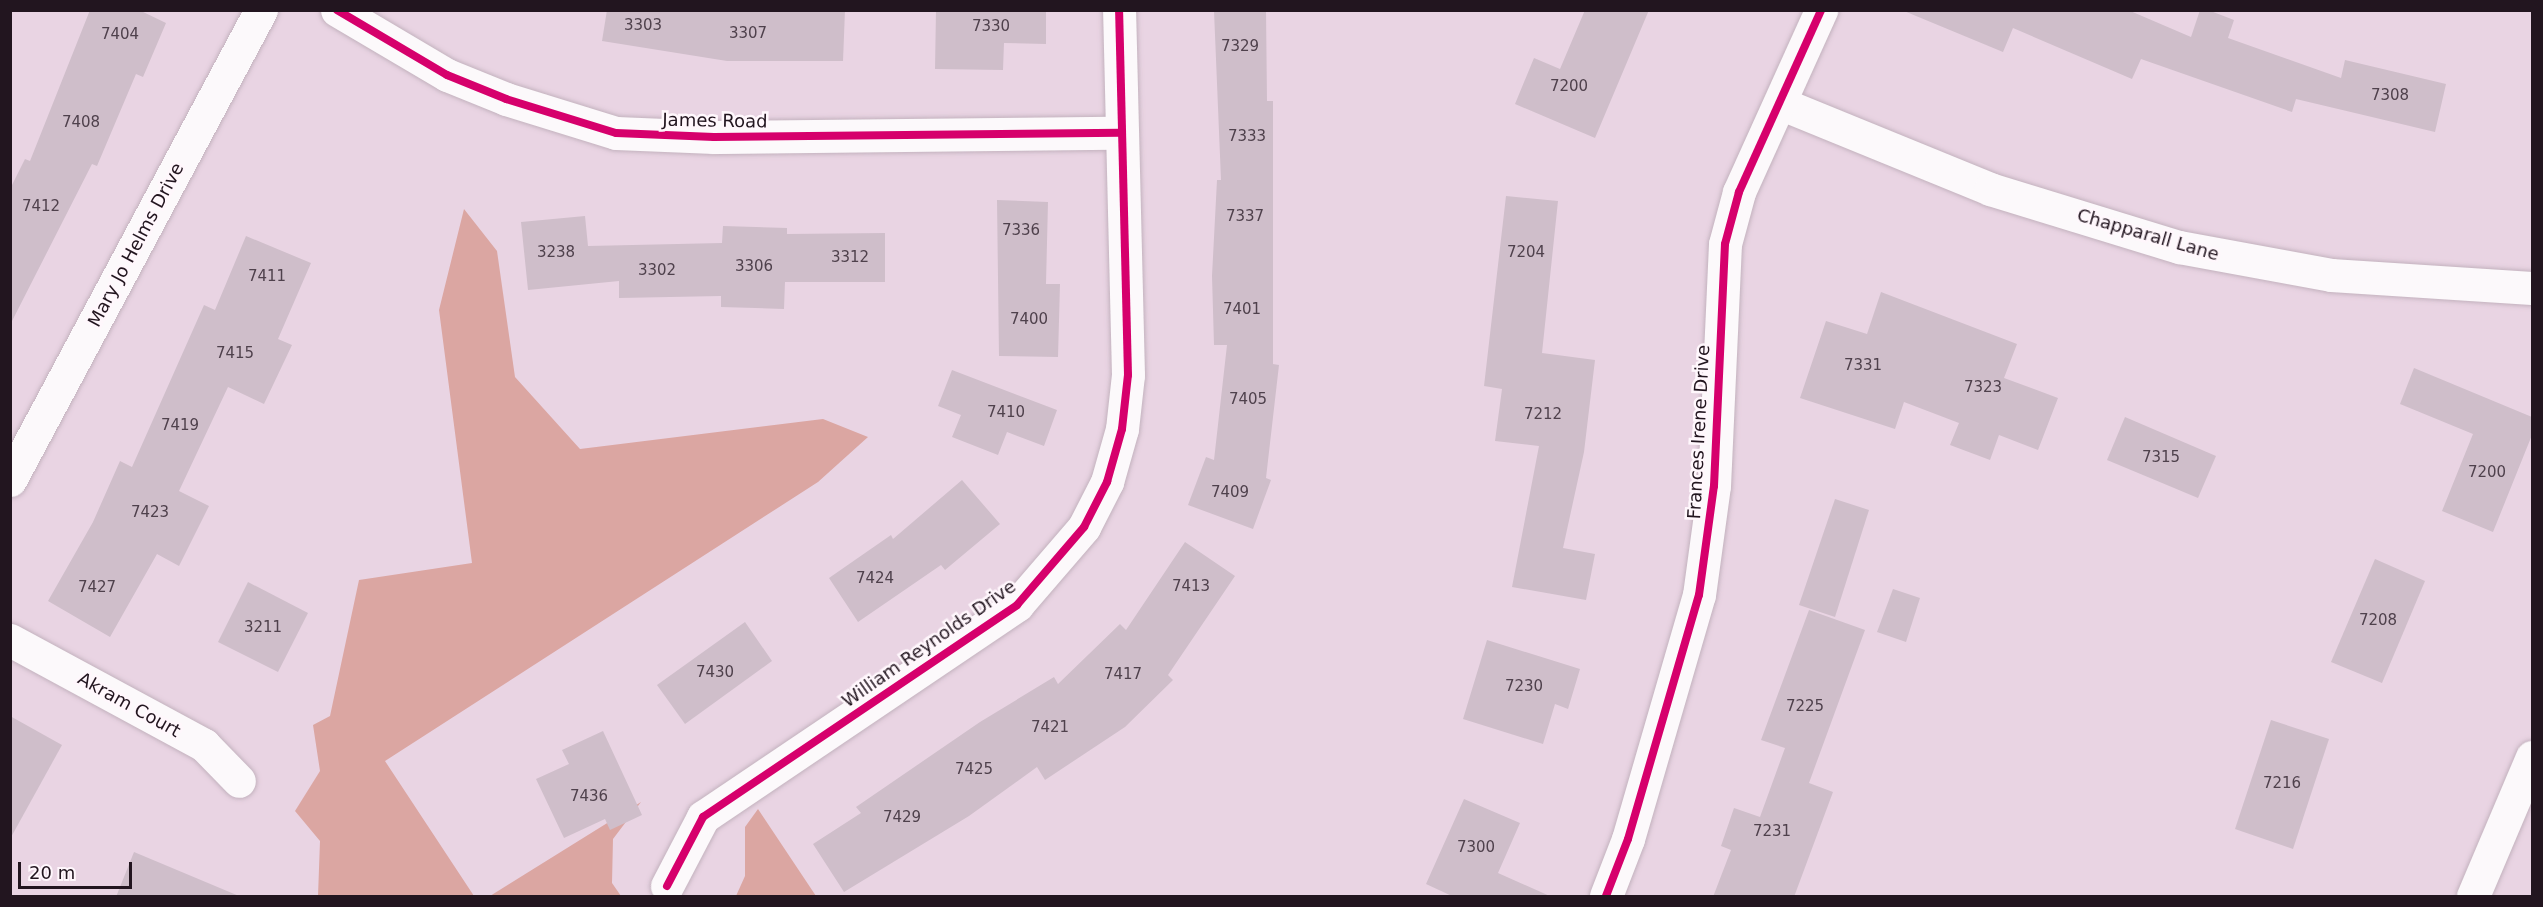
<!DOCTYPE html>
<style>
body{margin:0}
#map{position:relative;width:2543px;height:907px;overflow:hidden;background:#e9d4e3;font-family:"DejaVu Sans",sans-serif}
div>[style]{position:absolute}
.forest>*{inset:0;background:#dba6a2}
.building>*{inset:0;background:#cfbeca}
.roads{filter:drop-shadow(0 0 2px #c3b2be) drop-shadow(0 0 2px #c3b2be)}
.minor>*{height:33px;margin:-16.5px;padding:0 16.5px;transform-origin:16.5px;border-radius:16.5px;background:#fcf9fb}
.cycleway>*{height:8px;margin:-4px;padding:0 4px;transform-origin:4px;border-radius:4px;background:#d6006c}
span{translate:-50% -50%;white-space:nowrap;text-align:center;line-height:1.15;-webkit-text-stroke:5px #fff7fc;paint-order:stroke}
.number-label{font-size:15px;color:#4f414c}
.number-label span{-webkit-text-stroke-width:0}
.street-label{font-size:18px;color:#22151f}
.frame{position:absolute;inset:0;border:12px solid #22151f;pointer-events:none}
.scale{position:absolute;left:18px;top:862px;width:114px;height:27px;box-sizing:border-box;border:3px solid #22151f;border-top:0;padding-left:8px;font-size:18px;line-height:21px;white-space:nowrap;color:#22151f;-webkit-text-stroke:4px #fff7fc;paint-order:stroke}
</style>
<div id="map">
<div class="forest">
<div style="clip-path:polygon(464px 209px,497px 251px,515px 377px,580px 449px,823px 419px,868px 437px,818px 482px,385px 761px,474px 896px,318px 896px,320px 841px,295px 811px,320px 771px,313px 725px,330px 716px,359px 580px,472px 563px,439px 310px)"></div>
<div style="clip-path:polygon(641px 802px,613px 839px,612px 883px,621px 896px,490px 896px)"></div>
<div style="clip-path:polygon(758px 809px,816px 896px,736px 896px,745px 876px,745px 827px)"></div>
</div>
<div class="building">
<div style="clip-path:polygon(90px 10px,139px 10px,166px 23px,143px 77px,136px 74px,97px 166px,92px 164px,10px 325px,10px 189px,25px 159px,30px 161px)"></div>
<div style="clip-path:polygon(607px 10px,845px 10px,843px 61px,727px 61px,602px 41px)"></div>
<div style="clip-path:polygon(936px 10px,1046px 10px,1046px 44px,1004px 43px,1003px 70px,935px 69px)"></div>
<div style="clip-path:polygon(1266px 10px,1267px 101px,1273px 101px,1273px 364px,1279px 365px,1266px 478px,1271px 480px,1253px 529px,1188px 505px,1206px 457px,1214px 460px,1227px 345px,1214px 345px,1212px 276px,1217px 180px,1221px 180px,1214px 11px)"></div>
<div style="clip-path:polygon(1585px 10px,1649px 10px,1595px 138px,1515px 104px,1534px 58px,1560px 69px)"></div>
<div style="clip-path:polygon(2128px 10px,2191px 37px,2200px 10px,2208px 10px,2234px 20px,2228px 38px,2341px 78px,2345px 60px,2446px 84px,2435px 132px,2296px 99px,2292px 112px,2141px 59px,2132px 79px,2013px 28px,2003px 52px,1904px 11px)"></div>
<div style="clip-path:polygon(1506px 196px,1558px 201px,1542px 353px,1595px 360px,1584px 452px,1563px 548px,1595px 554px,1586px 600px,1512px 587px,1539px 446px,1495px 441px,1502px 389px,1484px 386px)"></div>
<div style="clip-path:polygon(997px 200px,1048px 202px,1046px 284px,1060px 284px,1058px 357px,999px 356px)"></div>
<div style="clip-path:polygon(585px 216px,588px 246px,722px 243px,723px 226px,787px 228px,787px 234px,885px 233px,885px 282px,785px 282px,784px 309px,721px 307px,721px 296px,619px 298px,619px 281px,528px 290px,521px 222px)"></div>
<div style="clip-path:polygon(246px 236px,311px 263px,278px 339px,292px 345px,264px 404px,228px 387px,179px 491px,209px 506px,179px 566px,157px 554px,110px 637px,48px 601px,93px 522px,120px 461px,132px 467px,204px 305px,215px 310px)"></div>
<div style="clip-path:polygon(1881px 292px,2017px 344px,2004px 378px,2058px 398px,2038px 450px,1999px 435px,1990px 460px,1950px 445px,1959px 423px,1904px 402px,1895px 429px,1800px 398px,1826px 321px,1867px 334px)"></div>
<div style="clip-path:polygon(2414px 368px,2532px 417px,2532px 435px,2493px 532px,2442px 511px,2473px 434px,2400px 404px)"></div>
<div style="clip-path:polygon(952px 370px,1057px 410px,1044px 446px,1007px 432px,998px 455px,952px 437px,961px 415px,938px 406px)"></div>
<div style="clip-path:polygon(2125px 417px,2216px 456px,2198px 498px,2107px 460px)"></div>
<div style="clip-path:polygon(962px 480px,1000px 524px,945px 570px,941px 565px,858px 622px,829px 578px,891px 535px,893px 539px)"></div>
<div style="clip-path:polygon(1835px 499px,1869px 510px,1835px 617px,1799px 605px)"></div>
<div style="clip-path:polygon(1185px 542px,1235px 576px,1168px 675px,1173px 680px,1125px 727px,1045px 780px,1037px 767px,969px 816px,844px 892px,813px 844px,861px 813px,856px 807px,980px 722px,1054px 677px,1058px 684px,1120px 624px,1126px 630px)"></div>
<div style="clip-path:polygon(2375px 559px,2425px 581px,2382px 683px,2331px 662px)"></div>
<div style="clip-path:polygon(248px 582px,308px 613px,278px 672px,218px 642px)"></div>
<div style="clip-path:polygon(1893px 589px,1920px 598px,1906px 642px,1877px 632px)"></div>
<div style="clip-path:polygon(1809px 610px,1865px 630px,1809px 783px,1833px 792px,1794px 897px,1713px 897px,1731px 850px,1721px 846px,1734px 808px,1760px 817px,1785px 748px,1761px 740px)"></div>
<div style="clip-path:polygon(745px 622px,772px 661px,685px 724px,657px 685px)"></div>
<div style="clip-path:polygon(1487px 640px,1580px 669px,1568px 709px,1555px 704px,1543px 744px,1463px 719px)"></div>
<div style="clip-path:polygon(10px 716px,62px 745px,10px 839px)"></div>
<div style="clip-path:polygon(2271px 720px,2329px 739px,2293px 849px,2235px 829px)"></div>
<div style="clip-path:polygon(603px 731px,642px 815px,610px 830px,605px 819px,564px 838px,536px 779px,569px 764px,562px 750px)"></div>
<div style="clip-path:polygon(1464px 799px,1520px 823px,1498px 873px,1552px 897px,1454px 897px,1426px 884px)"></div>
<div style="clip-path:polygon(134px 852px,239px 896px,239px 897px,116px 897px)"></div>
</div>
<div class="roads">
<div class="minor">
<div style="left:337px;top:10px;width:128px;rotate:30.6deg"></div>
<div style="left:447px;top:75px;width:64px;rotate:22.1deg"></div>
<div style="left:506px;top:99px;width:115px;rotate:17.2deg"></div>
<div style="left:616px;top:133px;width:98px;rotate:2.3deg"></div>
<div style="left:714px;top:137px;width:406px;rotate:-0.6deg"></div>
<div style="left:1782px;top:104px;width:225px;rotate:22.2deg"></div>
<div style="left:1990px;top:189px;width:198px;rotate:17.1deg"></div>
<div style="left:2179px;top:247px;width:155px;rotate:10.4deg"></div>
<div style="left:2331px;top:275px;width:201px;rotate:3.7deg"></div>
<div style="left:10px;top:480px;width:533px;rotate:-61.9deg"></div>
<div style="left:10px;top:640px;width:221px;rotate:28.4deg"></div>
<div style="left:204px;top:745px;width:50px;rotate:45.8deg"></div>
<div style="left:667px;top:886px;width:78px;rotate:-62.4deg"></div>
<div style="left:703px;top:817px;width:379px;rotate:-34deg"></div>
<div style="left:1017px;top:605px;width:103px;rotate:-49.3deg"></div>
<div style="left:1084px;top:527px;width:51px;rotate:-62.9deg"></div>
<div style="left:1107px;top:482px;width:55px;rotate:-74.2deg"></div>
<div style="left:1122px;top:429px;width:54px;rotate:-83.7deg"></div>
<div style="left:1128px;top:375px;width:365px;rotate:-91.4deg"></div>
<div style="left:1606px;top:896px;width:61px;rotate:-68.9deg"></div>
<div style="left:1628px;top:839px;width:254px;rotate:-73.8deg"></div>
<div style="left:1699px;top:595px;width:110px;rotate:-82.2deg"></div>
<div style="left:1714px;top:486px;width:242px;rotate:-87.4deg"></div>
<div style="left:1725px;top:244px;width:54px;rotate:-74.9deg"></div>
<div style="left:1739px;top:192px;width:200px;rotate:-65.7deg"></div>
<div style="left:2473px;top:896px;width:151px;rotate:-67deg"></div>
</div>
</div>
<div class="cycleway">
<div style="left:337px;top:10px;width:128px;rotate:30.6deg"></div>
<div style="left:447px;top:75px;width:64px;rotate:22.1deg"></div>
<div style="left:506px;top:99px;width:115px;rotate:17.2deg"></div>
<div style="left:616px;top:133px;width:98px;rotate:2.3deg"></div>
<div style="left:714px;top:137px;width:406px;rotate:-0.6deg"></div>
<div style="left:667px;top:886px;width:78px;rotate:-62.4deg"></div>
<div style="left:703px;top:817px;width:379px;rotate:-34deg"></div>
<div style="left:1017px;top:605px;width:103px;rotate:-49.3deg"></div>
<div style="left:1084px;top:527px;width:51px;rotate:-62.9deg"></div>
<div style="left:1107px;top:482px;width:55px;rotate:-74.2deg"></div>
<div style="left:1122px;top:429px;width:54px;rotate:-83.7deg"></div>
<div style="left:1128px;top:375px;width:365px;rotate:-91.4deg"></div>
<div style="left:1606px;top:896px;width:61px;rotate:-68.9deg"></div>
<div style="left:1628px;top:839px;width:254px;rotate:-73.8deg"></div>
<div style="left:1699px;top:595px;width:110px;rotate:-82.2deg"></div>
<div style="left:1714px;top:486px;width:242px;rotate:-87.4deg"></div>
<div style="left:1725px;top:244px;width:54px;rotate:-74.9deg"></div>
<div style="left:1739px;top:192px;width:200px;rotate:-65.7deg"></div>
</div>
<div class="number-label">
<span style="left:643px;top:26px">3303</span>
<span style="left:991px;top:27px">7330</span>
<span style="left:748px;top:34px">3307</span>
<span style="left:120px;top:35px">7404</span>
<span style="left:1240px;top:47px">7329</span>
<span style="left:1569px;top:87px">7200</span>
<span style="left:2390px;top:96px">7308</span>
<span style="left:81px;top:123px">7408</span>
<span style="left:1247px;top:137px">7333</span>
<span style="left:41px;top:207px">7412</span>
<span style="left:1245px;top:217px">7337</span>
<span style="left:1021px;top:231px">7336</span>
<span style="left:556px;top:253px">3238</span>
<span style="left:1526px;top:253px">7204</span>
<span style="left:850px;top:258px">3312</span>
<span style="left:754px;top:267px">3306</span>
<span style="left:657px;top:271px">3302</span>
<span style="left:267px;top:277px">7411</span>
<span style="left:1242px;top:310px">7401</span>
<span style="left:1029px;top:320px">7400</span>
<span style="left:235px;top:354px">7415</span>
<span style="left:1863px;top:366px">7331</span>
<span style="left:1983px;top:388px">7323</span>
<span style="left:1248px;top:400px">7405</span>
<span style="left:1006px;top:413px">7410</span>
<span style="left:1543px;top:415px">7212</span>
<span style="left:180px;top:426px">7419</span>
<span style="left:2161px;top:458px">7315</span>
<span style="left:2487px;top:473px">7200</span>
<span style="left:1230px;top:493px">7409</span>
<span style="left:150px;top:513px">7423</span>
<span style="left:875px;top:579px">7424</span>
<span style="left:1191px;top:587px">7413</span>
<span style="left:97px;top:588px">7427</span>
<span style="left:2378px;top:621px">7208</span>
<span style="left:263px;top:628px">3211</span>
<span style="left:715px;top:673px">7430</span>
<span style="left:1123px;top:675px">7417</span>
<span style="left:1524px;top:687px">7230</span>
<span style="left:1805px;top:707px">7225</span>
<span style="left:1050px;top:728px">7421</span>
<span style="left:974px;top:770px">7425</span>
<span style="left:2282px;top:784px">7216</span>
<span style="left:589px;top:797px">7436</span>
<span style="left:902px;top:818px">7429</span>
<span style="left:1772px;top:832px">7231</span>
<span style="left:1476px;top:848px">7300</span>
</div>
<div class="street-label">
<span style="left:715px;top:121px;rotate:1deg">James Road</span>
<span style="left:2148px;top:235px;rotate:16deg">Chapparall Lane</span>
<span style="left:136px;top:245px;rotate:-62deg">Mary Jo Helms Drive</span>
<span style="left:1699px;top:432px;rotate:-87deg">Frances Irene Drive</span>
<span style="left:929px;top:644px;rotate:-35deg">William Reynolds Drive</span>
<span style="left:129px;top:705px;rotate:29deg">Akram Court</span>
</div>
<div class="frame"></div>
<div class="scale">20 m</div>
</div>
